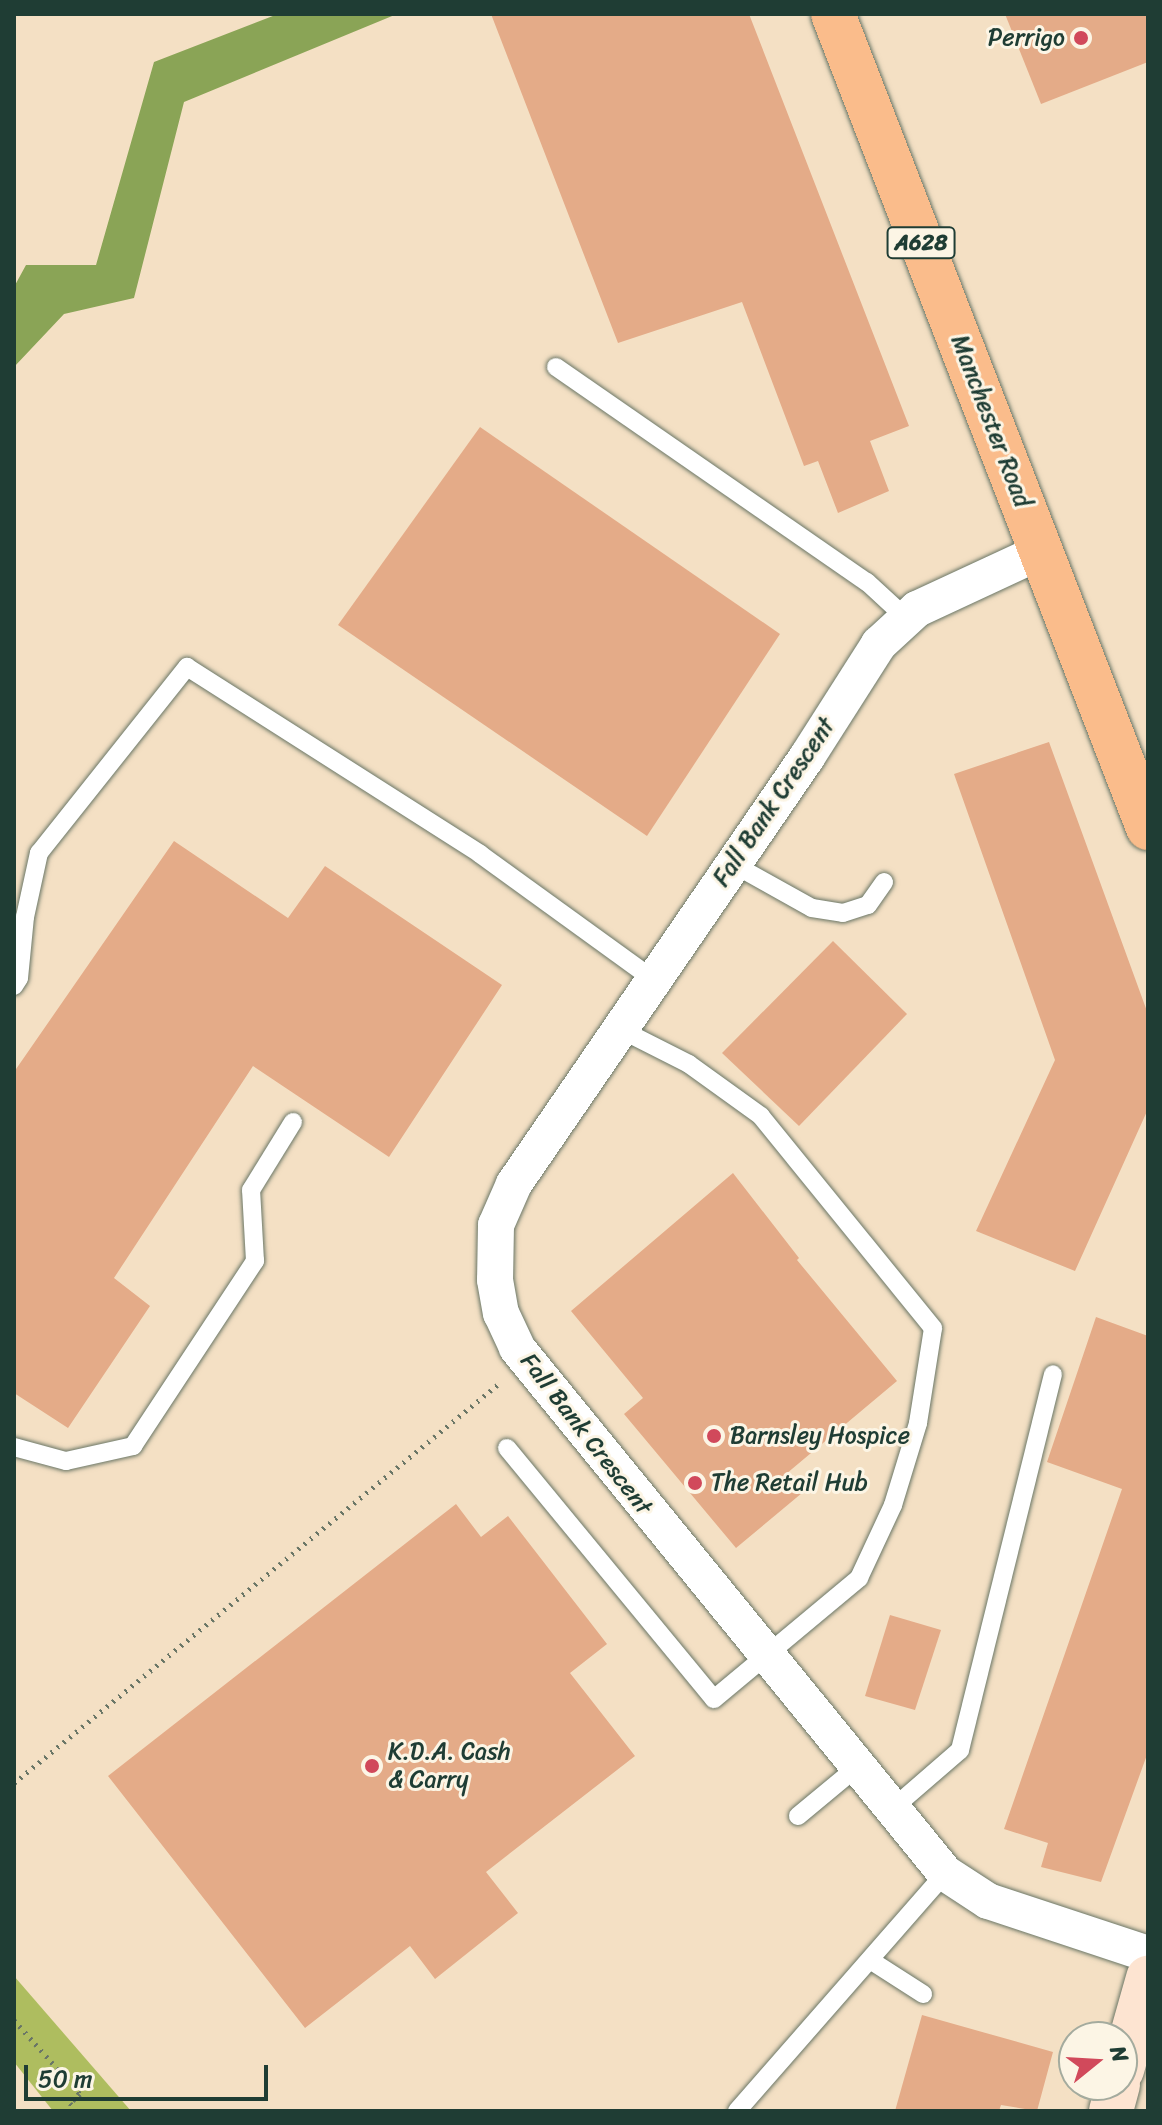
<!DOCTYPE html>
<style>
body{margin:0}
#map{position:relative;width:1162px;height:2125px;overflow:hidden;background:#f4e0c4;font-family:Sriracha,sans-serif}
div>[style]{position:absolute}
.green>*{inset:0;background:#aebd5f}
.forest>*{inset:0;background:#8aa456}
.building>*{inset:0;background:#e4ab88}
.path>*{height:5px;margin-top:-2.5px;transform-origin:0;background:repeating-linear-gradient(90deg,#6a7666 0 2px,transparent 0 8px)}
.roads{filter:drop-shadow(0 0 2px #6a7666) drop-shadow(0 0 2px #6a7666)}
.service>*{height:18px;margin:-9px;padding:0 9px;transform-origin:9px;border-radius:9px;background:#fff}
.minor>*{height:36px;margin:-18px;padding:0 18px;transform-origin:18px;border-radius:18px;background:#fff}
.secondary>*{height:44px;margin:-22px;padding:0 22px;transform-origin:22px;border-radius:22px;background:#fde4d1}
.trunk>*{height:44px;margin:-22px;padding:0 22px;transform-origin:22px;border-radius:22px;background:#fabc8b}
.dots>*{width:22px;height:22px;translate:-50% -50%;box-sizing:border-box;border:4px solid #fcf5e5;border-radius:50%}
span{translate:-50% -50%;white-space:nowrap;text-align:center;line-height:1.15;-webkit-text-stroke:6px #fcf5e5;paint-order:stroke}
.shield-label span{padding:2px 6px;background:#fcf5e5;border:2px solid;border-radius:6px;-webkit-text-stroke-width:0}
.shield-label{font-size:22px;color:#1f3d34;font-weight:700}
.poi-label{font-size:24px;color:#1f3d34}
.right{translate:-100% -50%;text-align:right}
.left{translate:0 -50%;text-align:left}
.street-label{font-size:24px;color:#1f3d34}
.frame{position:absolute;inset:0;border:16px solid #1f3d34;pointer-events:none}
.north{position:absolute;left:1058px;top:2021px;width:80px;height:80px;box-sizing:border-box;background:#fcf5e5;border:2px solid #a4ab9e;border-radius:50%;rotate:72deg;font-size:22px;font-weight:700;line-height:32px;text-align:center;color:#1f3d34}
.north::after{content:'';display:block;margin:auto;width:28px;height:36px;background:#d1495b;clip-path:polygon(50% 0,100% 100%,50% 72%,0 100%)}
.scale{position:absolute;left:24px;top:2065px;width:244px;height:36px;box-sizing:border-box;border:4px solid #1f3d34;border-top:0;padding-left:10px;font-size:24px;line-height:28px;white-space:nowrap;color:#1f3d34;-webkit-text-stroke:6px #fcf5e5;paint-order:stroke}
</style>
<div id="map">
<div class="green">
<div style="clip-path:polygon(14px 1976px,131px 2111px,53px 2111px,14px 2062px)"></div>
</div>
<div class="forest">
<div style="clip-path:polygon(278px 14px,397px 14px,184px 102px,134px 298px,64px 314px,14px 367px,14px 287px,26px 265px,96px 265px,154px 62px)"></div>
</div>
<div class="building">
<div style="clip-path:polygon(491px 14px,749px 14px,909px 426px,870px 441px,889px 491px,838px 513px,818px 461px,804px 466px,742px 302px,618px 343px)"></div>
<div style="clip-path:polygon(1005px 14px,1148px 14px,1148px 62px,1041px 104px)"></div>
<div style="clip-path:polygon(480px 427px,780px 634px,647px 836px,338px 625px)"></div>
<div style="clip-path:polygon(1049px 742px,1148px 1014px,1148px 1109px,1075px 1271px,976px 1231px,1055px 1060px,954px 774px)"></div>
<div style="clip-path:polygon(174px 841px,288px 918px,325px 866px,502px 985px,389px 1157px,253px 1066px,114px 1278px,150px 1306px,68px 1428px,14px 1393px,14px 1072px)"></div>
<div style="clip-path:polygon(833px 941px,907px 1014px,799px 1126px,722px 1053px)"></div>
<div style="clip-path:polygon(733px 1173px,799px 1258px,797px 1260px,897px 1381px,786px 1474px,802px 1493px,736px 1548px,624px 1414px,643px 1398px,571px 1311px)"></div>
<div style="clip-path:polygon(1096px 1317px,1148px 1336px,1148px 1752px,1101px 1882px,1041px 1867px,1048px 1843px,1004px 1829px,1122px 1489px,1047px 1462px)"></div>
<div style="clip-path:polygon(456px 1504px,481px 1537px,508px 1516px,607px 1644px,570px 1673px,635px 1756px,486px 1872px,518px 1913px,435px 1979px,410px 1946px,305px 2028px,108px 1776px)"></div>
<div style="clip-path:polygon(890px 1615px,941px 1630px,915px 1710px,865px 1696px)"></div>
<div style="clip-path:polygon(922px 2015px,1053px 2052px,1037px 2111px,1001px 2105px,999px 2111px,895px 2111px)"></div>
</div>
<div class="path">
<div style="left:14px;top:1783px;width:631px;rotate:-39.47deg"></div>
<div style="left:14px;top:2020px;width:99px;rotate:48.3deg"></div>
<div style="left:80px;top:2094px;width:13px;rotate:138deg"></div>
<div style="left:70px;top:2103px;width:10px;rotate:53deg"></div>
</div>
<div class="roads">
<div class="service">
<div style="left:556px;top:367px;width:378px;rotate:34.7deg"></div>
<div style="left:867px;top:582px;width:53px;rotate:42.7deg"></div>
<div style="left:733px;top:864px;width:90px;rotate:29.1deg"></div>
<div style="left:812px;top:908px;width:31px;rotate:9deg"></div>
<div style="left:843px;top:913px;width:26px;rotate:-18deg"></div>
<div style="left:868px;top:905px;width:28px;rotate:-55deg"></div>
<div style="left:14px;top:986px;width:9px;rotate:-58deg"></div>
<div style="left:19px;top:978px;width:61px;rotate:-84.4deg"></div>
<div style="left:25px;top:917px;width:66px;rotate:-77.7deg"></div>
<div style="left:39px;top:853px;width:238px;rotate:-51.5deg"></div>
<div style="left:187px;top:667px;width:348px;rotate:32.5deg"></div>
<div style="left:480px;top:854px;width:215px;rotate:35.9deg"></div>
<div style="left:14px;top:1447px;width:54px;rotate:15.1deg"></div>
<div style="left:66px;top:1461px;width:69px;rotate:-12.6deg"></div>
<div style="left:133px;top:1446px;width:222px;rotate:-56.6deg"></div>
<div style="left:255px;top:1261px;width:71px;rotate:-93.2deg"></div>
<div style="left:251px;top:1190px;width:80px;rotate:-58.3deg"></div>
<div style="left:507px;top:1448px;width:325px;rotate:50.5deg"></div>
<div style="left:714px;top:1699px;width:189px;rotate:-39.8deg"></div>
<div style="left:859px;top:1578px;width:81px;rotate:-65deg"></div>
<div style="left:893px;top:1505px;width:86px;rotate:-73deg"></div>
<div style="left:918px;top:1423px;width:96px;rotate:-81deg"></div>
<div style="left:933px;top:1328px;width:273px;rotate:-129.1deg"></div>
<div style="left:761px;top:1116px;width:89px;rotate:-144.2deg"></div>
<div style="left:689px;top:1064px;width:77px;rotate:-153.1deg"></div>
<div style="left:892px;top:1809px;width:90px;rotate:-40.9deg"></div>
<div style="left:960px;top:1750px;width:387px;rotate:-76.1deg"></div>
<div style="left:798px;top:1816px;width:77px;rotate:-39.7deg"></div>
<div style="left:870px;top:1960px;width:63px;rotate:32.7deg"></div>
<div style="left:737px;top:2111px;width:316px;rotate:-48.8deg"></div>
</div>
<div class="minor">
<div style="left:1042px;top:551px;width:138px;rotate:155.1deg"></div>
<div style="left:917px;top:609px;width:52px;rotate:137.4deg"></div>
<div style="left:879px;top:644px;width:134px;rotate:122.5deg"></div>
<div style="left:807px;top:757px;width:518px;rotate:124.46deg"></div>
<div style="left:514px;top:1184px;width:45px;rotate:113.7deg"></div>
<div style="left:496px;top:1225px;width:55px;rotate:91deg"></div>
<div style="left:495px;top:1280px;width:34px;rotate:80deg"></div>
<div style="left:501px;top:1313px;width:38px;rotate:65deg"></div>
<div style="left:517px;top:1348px;width:677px;rotate:50.81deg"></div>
<div style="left:945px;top:1873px;width:51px;rotate:33.1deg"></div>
<div style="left:988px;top:1901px;width:169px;rotate:18.3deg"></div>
</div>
<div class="secondary">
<div style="left:1122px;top:2070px;width:96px;rotate:-74.2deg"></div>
<div style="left:1111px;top:2111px;width:27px;rotate:-75deg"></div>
</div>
<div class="trunk">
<div style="left:833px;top:14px;width:873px;rotate:68.84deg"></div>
</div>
</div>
<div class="dots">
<div style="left:1081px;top:38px;background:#d1495b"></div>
<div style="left:714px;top:1436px;background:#d1495b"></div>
<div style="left:695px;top:1483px;background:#d1495b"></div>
<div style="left:372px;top:1766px;background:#d1495b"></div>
</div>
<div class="shield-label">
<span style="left:921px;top:243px">A628</span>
</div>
<div class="poi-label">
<span class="right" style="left:1065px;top:38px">Perrigo</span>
<span class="left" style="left:730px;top:1436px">Barnsley Hospice</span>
<span class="left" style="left:711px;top:1483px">The Retail Hub</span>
<span class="left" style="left:388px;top:1766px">K.D.A. Cash<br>&amp; Carry</span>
</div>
<div class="street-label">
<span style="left:991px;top:421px;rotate:69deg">Manchester Road</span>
<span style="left:774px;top:802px;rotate:-56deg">Fall Bank Crescent</span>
<span style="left:586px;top:1434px;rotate:52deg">Fall Bank Crescent</span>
</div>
<div class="frame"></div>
<div class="north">N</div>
<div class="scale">50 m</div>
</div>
